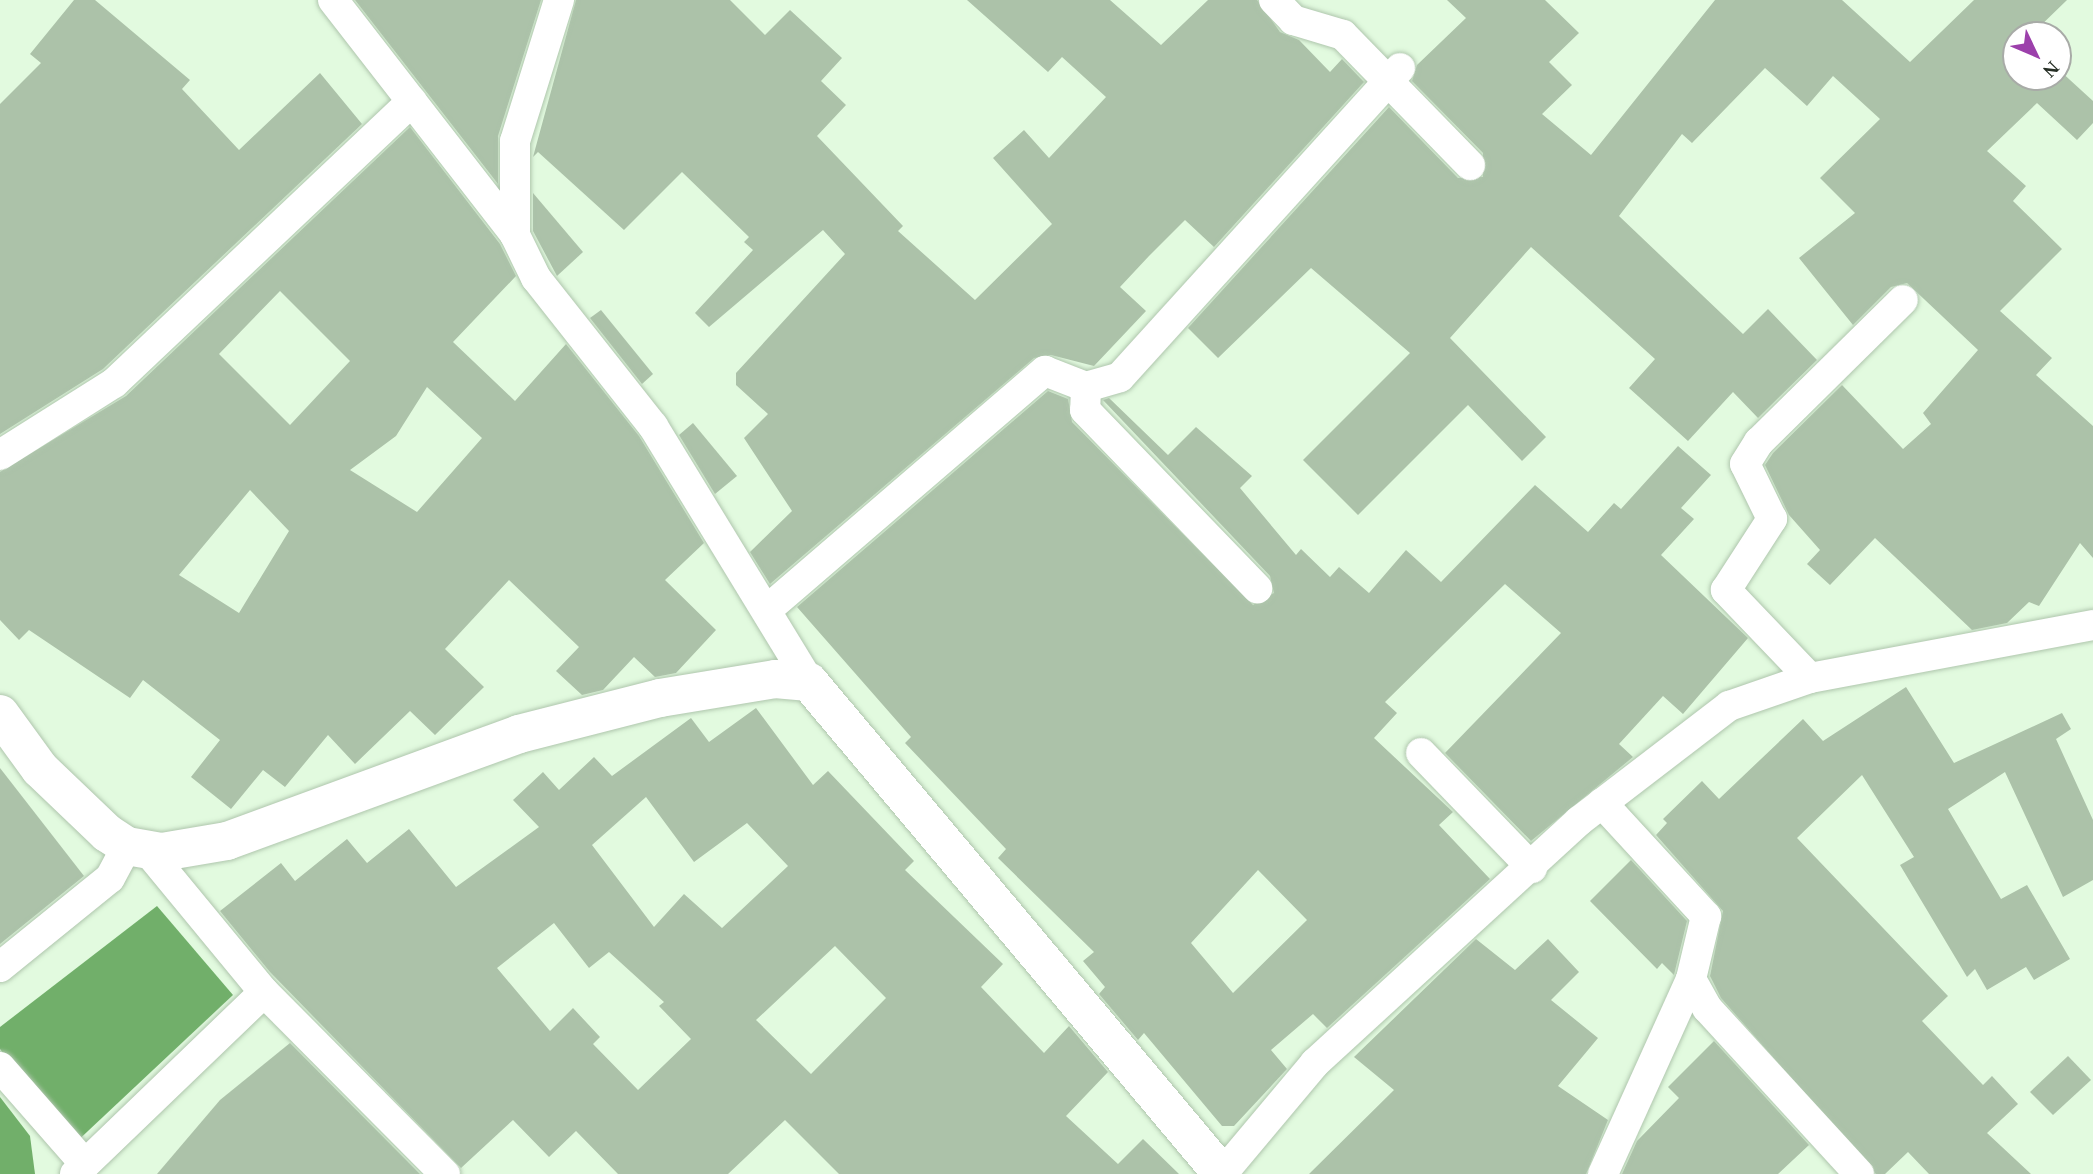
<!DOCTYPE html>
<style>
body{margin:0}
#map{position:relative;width:2093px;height:1174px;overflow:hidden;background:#e2fadf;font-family:"Times New Roman",serif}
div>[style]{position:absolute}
.water>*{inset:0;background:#71af6a}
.building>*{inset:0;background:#acc2a9}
.roads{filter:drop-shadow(0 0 2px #afc6ad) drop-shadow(0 0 2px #afc6ad)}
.street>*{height:30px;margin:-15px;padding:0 15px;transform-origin:15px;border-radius:15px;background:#fff}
.secondary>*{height:38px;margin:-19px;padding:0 19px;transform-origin:19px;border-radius:19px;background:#fff}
span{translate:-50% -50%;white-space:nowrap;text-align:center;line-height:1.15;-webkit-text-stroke:6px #fff;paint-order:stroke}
.north{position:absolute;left:2002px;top:21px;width:70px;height:70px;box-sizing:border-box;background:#fff;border:2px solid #a8aba7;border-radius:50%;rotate:134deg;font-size:19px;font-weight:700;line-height:28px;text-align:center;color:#252e24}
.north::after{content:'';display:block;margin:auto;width:24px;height:32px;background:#9c40ab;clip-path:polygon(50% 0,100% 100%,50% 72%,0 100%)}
</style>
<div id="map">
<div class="water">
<div style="clip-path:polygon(157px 906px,233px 995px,72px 1146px,0 1049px,0 1027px)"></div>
<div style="clip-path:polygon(0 1097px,30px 1136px,35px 1174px,0 1174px)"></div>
</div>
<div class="building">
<div style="clip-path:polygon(74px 0,95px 0,190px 80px,182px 89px,239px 150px,320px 73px,362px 124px,103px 369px,0 434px,0 104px,41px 63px,30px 54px)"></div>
<div style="clip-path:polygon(355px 0,541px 0,498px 136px,498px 184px)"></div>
<div style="clip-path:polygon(576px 0,730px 0,765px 35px,790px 10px,842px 58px,821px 81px,846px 105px,817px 136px,903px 226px,898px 231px,975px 300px,1052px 224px,993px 158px,1024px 130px,1049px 158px,1106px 97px,1062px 57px,1048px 72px,967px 0,1110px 0,1161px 45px,1208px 0,1257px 0,1280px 32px,1299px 40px,1330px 72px,1342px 59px,1364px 82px,1214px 247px,1185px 220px,1149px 256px,1120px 287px,1146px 311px,1094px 366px,1051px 355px,1034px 358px,770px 584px,750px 552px,792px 511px,744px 438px,768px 414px,736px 385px,736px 373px,845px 254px,823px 230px,709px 327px,695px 313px,753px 250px,744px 242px,749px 237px,682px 172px,624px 230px,538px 152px,533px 157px)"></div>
<div style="clip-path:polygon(1447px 0,1545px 0,1579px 33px,1549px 62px,1572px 85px,1542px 114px,1591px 155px,1715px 0,1842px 0,1910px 62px,1974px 0,2067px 0,2031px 35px,2016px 35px,2016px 77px,2058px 77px,2058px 69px,2093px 101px,2093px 123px,2077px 140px,2037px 103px,1987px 151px,2026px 186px,2013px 201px,2062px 249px,2000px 311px,2052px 358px,2036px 375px,2093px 426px,2093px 558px,2080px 543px,2039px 606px,2029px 602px,2007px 623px,1972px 630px,1875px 538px,1830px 585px,1807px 564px,1820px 550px,1789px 515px,1765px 465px,1773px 453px,1842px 385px,1903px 449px,1931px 424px,1923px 413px,1978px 350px,1907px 283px,1891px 287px,1853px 325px,1799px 258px,1855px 213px,1820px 178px,1880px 119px,1833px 76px,1807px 106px,1765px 68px,1692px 143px,1682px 134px,1619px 216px,1743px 334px,1768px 309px,1817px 360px,1758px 418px,1733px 392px,1688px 441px,1629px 388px,1655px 359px,1531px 247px,1450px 338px,1546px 437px,1522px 461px,1468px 405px,1358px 515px,1303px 460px,1410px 353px,1311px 268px,1218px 358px,1188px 328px,1389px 107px,1458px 178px,1483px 177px,1483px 153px,1412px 81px,1417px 65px,1466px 18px)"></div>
<div style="clip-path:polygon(evenodd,410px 127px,500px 244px,516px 276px,453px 342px,515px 401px,566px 344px,639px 436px,704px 543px,665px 580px,716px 630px,676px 673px,655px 677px,634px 657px,603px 690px,582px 695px,556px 671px,579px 647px,509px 580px,445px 649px,484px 687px,435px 735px,410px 711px,355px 764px,328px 735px,285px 787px,263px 770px,231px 809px,191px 777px,220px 740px,143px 680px,130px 698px,29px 630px,19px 640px,0 620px,0 472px,126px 396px,410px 127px,280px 291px,350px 361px,290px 425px,219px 354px,280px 291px,410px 127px,427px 387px,482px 438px,417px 512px,350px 470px,396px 436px,427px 387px,410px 127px,250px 490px,289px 531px,239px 613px,179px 575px,250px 490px)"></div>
<div style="clip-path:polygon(533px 193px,583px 252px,557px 276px,533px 231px)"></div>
<div style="clip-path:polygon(601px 310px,653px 374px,642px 384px,590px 318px)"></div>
<div style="clip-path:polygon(evenodd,1048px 391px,1068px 399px,1072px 422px,1253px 605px,1274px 593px,1270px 576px,1103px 400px,1109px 398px,1168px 455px,1196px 427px,1252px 476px,1240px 488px,1296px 555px,1301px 549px,1330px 577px,1339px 567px,1369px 593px,1406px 550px,1441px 582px,1535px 485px,1588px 532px,1614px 503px,1621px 509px,1678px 446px,1711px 475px,1681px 508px,1694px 519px,1661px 555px,1748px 638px,1683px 714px,1663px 696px,1619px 744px,1633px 757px,1531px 841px,1445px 753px,1561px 633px,1505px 584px,1385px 702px,1397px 713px,1374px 738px,1453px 812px,1439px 825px,1490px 879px,1327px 1028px,1313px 1014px,1271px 1050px,1287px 1069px,1234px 1126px,1222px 1126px,1144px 1033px,1138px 1040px,1099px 994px,1105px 987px,1083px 961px,1094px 952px,998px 858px,1006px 849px,905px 743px,911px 737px,797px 607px,1048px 391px,1258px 870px,1307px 920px,1233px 993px,1191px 943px,1258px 870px)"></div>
<div style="clip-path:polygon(693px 423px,737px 476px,715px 494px,679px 435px)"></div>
<div style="clip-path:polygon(1906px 687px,1954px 763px,2062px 713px,2071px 729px,2056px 739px,2093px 820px,2093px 880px,2063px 897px,2005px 772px,1948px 809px,2001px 899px,2027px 885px,2070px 959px,2034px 980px,2026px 967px,1987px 990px,1975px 969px,1967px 977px,1900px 865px,1914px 857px,1862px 775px,1797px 838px,1948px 996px,1922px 1021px,1983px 1085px,1992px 1076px,2018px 1104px,1987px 1133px,2031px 1174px,1929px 1174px,1908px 1152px,1885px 1174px,1876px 1174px,1721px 998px,1710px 976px,1723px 911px,1656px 835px,1667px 823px,1663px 819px,1702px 781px,1719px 799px,1803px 719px,1823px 741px)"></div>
<div style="clip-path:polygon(evenodd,756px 708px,813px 785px,828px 771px,914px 861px,905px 870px,1003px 964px,981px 987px,1044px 1053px,1069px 1026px,1108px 1072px,1066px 1116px,1118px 1164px,1143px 1139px,1179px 1174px,839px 1174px,785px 1120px,728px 1174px,618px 1174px,576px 1131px,549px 1157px,513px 1120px,461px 1168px,270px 972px,220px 911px,281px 863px,295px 881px,347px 839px,367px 863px,409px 829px,456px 887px,539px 827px,513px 800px,543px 772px,559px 790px,594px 757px,612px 776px,691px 718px,709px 742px,756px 708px,646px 797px,694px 862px,747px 823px,788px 866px,722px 928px,684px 894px,654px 927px,592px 845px,646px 797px,756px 708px,554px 923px,589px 968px,609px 952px,664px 1002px,659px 1006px,691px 1039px,638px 1090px,593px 1044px,600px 1037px,573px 1008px,550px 1031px,497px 968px,554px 923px,756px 708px,835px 946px,886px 998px,811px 1074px,756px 1020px,835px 946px)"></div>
<div style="clip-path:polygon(0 768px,84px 876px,0 944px)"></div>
<div style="clip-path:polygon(1631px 860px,1687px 921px,1674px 975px,1662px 963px,1657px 969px,1590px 901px)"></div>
<div style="clip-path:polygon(1476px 939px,1515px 970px,1548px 939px,1579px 972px,1551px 1000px,1598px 1038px,1558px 1086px,1608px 1120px,1586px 1174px,1309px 1174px,1394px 1090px,1354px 1057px)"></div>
<div style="clip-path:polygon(1714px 1041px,1809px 1145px,1778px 1174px,1622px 1174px,1637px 1141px,1679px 1098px,1668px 1087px)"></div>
<div style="clip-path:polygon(290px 1043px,420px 1174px,157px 1174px,220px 1100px)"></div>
<div style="clip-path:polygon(2068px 1056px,2091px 1080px,2053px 1115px,2030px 1092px)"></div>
</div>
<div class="roads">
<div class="street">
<div style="left:333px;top:0;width:297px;rotate:52.2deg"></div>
<div style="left:559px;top:0;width:148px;rotate:107.3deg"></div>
<div style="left:515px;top:141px;width:94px;rotate:90deg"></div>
<div style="left:515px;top:235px;width:48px;rotate:64deg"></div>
<div style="left:536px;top:278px;width:189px;rotate:51.7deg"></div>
<div style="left:653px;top:426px;width:300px;rotate:58.6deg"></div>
<div style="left:1274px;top:0;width:28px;rotate:46deg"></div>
<div style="left:1293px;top:20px;width:52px;rotate:16.7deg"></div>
<div style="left:1343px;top:35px;width:182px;rotate:45.7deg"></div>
<div style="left:1086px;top:387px;width:23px;rotate:92deg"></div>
<div style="left:1085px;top:410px;width:248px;rotate:46deg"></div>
<div style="left:0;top:455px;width:135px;rotate:-32.3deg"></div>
<div style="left:114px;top:383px;width:410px;rotate:-43.4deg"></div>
<div style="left:769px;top:608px;width:364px;rotate:-40.7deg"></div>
<div style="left:1045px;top:371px;width:44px;rotate:21.3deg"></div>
<div style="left:1086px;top:387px;width:35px;rotate:-16deg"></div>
<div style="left:1120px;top:377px;width:417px;rotate:-47.8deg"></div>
<div style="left:1810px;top:678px;width:122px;rotate:-133.7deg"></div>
<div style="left:1726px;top:590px;width:85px;rotate:-57.1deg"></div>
<div style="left:1772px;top:519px;width:61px;rotate:-116.1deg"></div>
<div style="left:1745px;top:464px;width:26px;rotate:-58deg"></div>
<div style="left:1759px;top:442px;width:202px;rotate:-44.6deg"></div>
<div style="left:1421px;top:753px;width:160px;rotate:46deg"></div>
<div style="left:1602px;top:803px;width:154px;rotate:47.4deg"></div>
<div style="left:1706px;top:916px;width:65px;rotate:103.4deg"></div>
<div style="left:1691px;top:979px;width:33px;rotate:61deg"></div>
<div style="left:1707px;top:1008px;width:225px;rotate:47.5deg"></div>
<div style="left:146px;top:849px;width:185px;rotate:50.5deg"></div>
<div style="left:264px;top:992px;width:257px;rotate:45.2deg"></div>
<div style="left:0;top:967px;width:141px;rotate:-39deg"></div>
<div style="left:110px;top:878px;width:36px;rotate:-62deg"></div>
<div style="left:0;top:1067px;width:129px;rotate:48.8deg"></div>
<div style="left:75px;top:1174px;width:262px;rotate:-43.9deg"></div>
<div style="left:1222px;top:1174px;width:145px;rotate:-50deg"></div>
<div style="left:1315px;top:1063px;width:358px;rotate:-42.5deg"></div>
<div style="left:1579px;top:821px;width:189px;rotate:-37.5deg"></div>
<div style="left:1729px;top:706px;width:86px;rotate:-19.1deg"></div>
<div style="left:1810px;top:678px;width:288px;rotate:-10.6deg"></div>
<div style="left:1603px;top:1174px;width:214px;rotate:-65.7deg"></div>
</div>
<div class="secondary">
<div style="left:0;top:714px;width:68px;rotate:54deg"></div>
<div style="left:40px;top:769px;width:93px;rotate:43.7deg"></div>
<div style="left:107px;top:833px;width:24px;rotate:33deg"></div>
<div style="left:127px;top:846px;width:36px;rotate:10deg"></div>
<div style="left:162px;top:852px;width:66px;rotate:-9.6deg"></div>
<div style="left:227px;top:841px;width:311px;rotate:-20.1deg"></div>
<div style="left:519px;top:734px;width:146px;rotate:-14.3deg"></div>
<div style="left:660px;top:698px;width:117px;rotate:-9.4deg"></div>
<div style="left:775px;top:679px;width:34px;rotate:5deg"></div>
<div style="left:809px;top:682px;width:642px;rotate:49.99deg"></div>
</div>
</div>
<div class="north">N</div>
</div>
